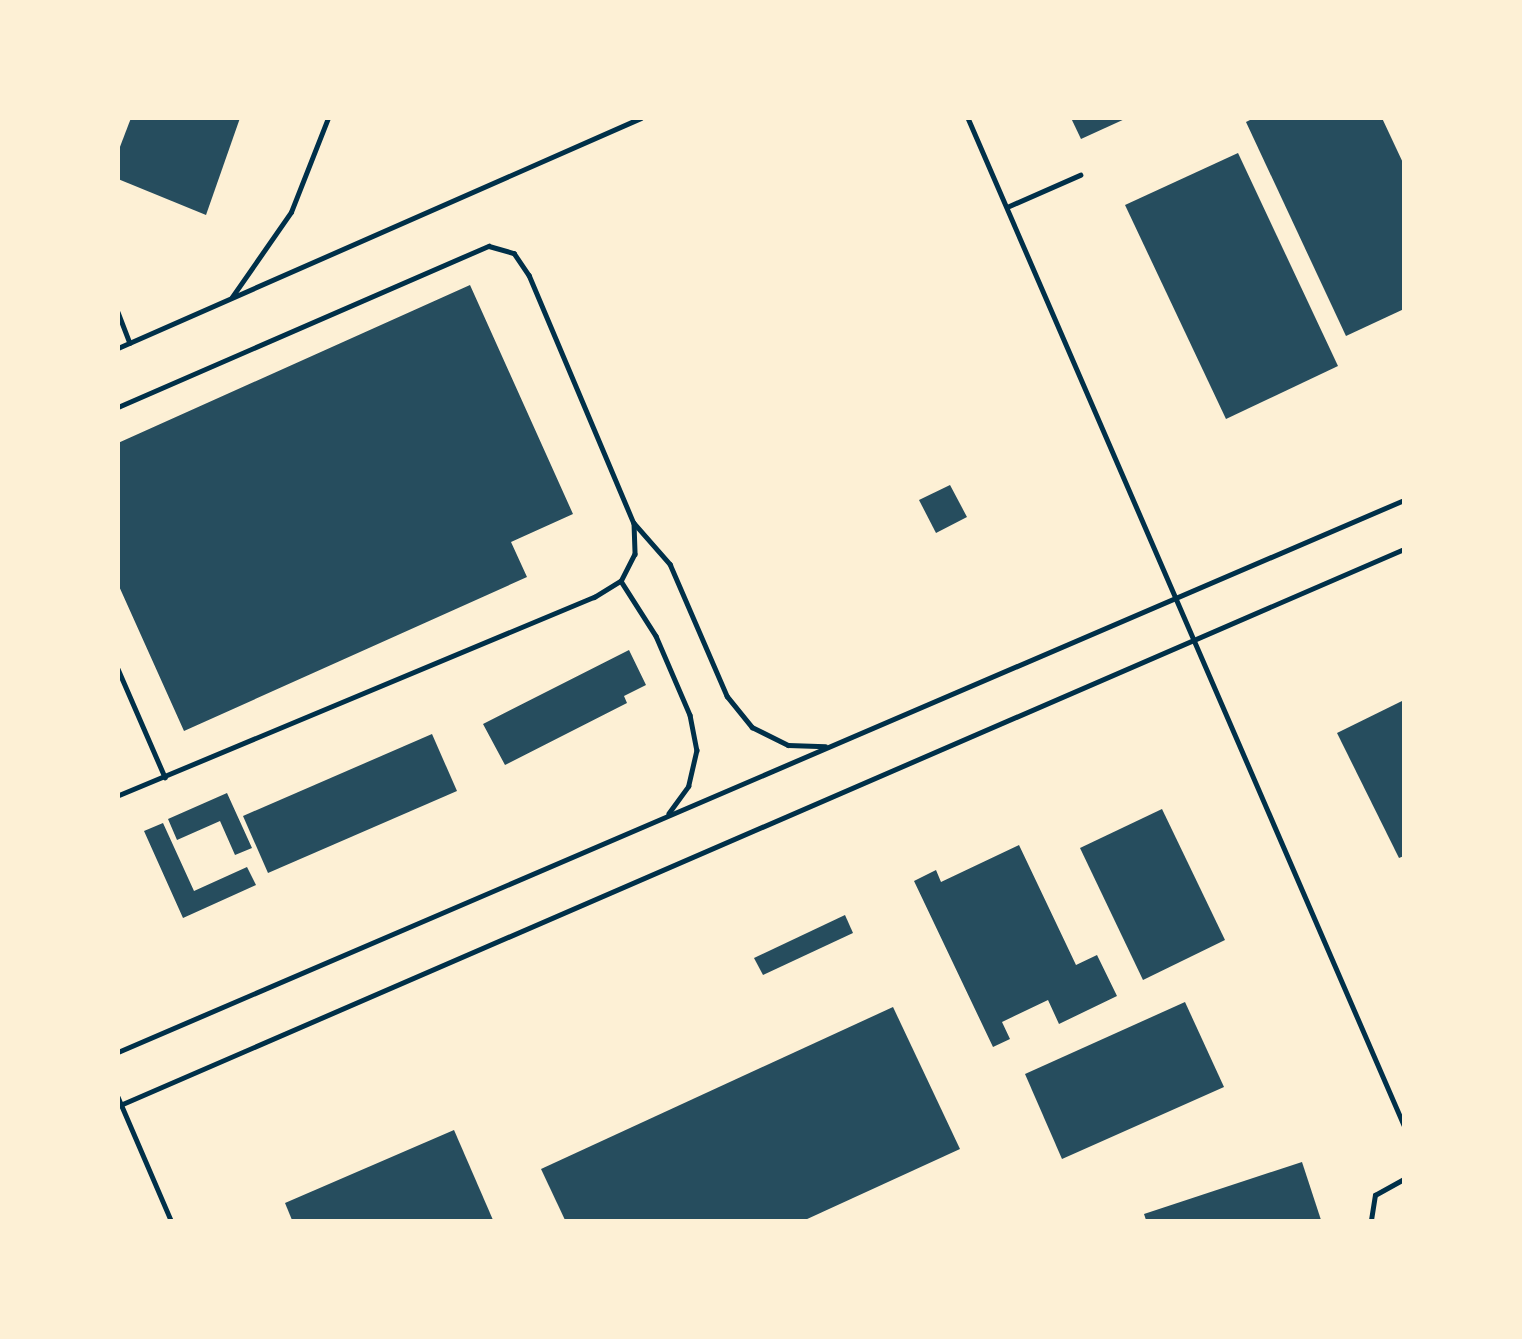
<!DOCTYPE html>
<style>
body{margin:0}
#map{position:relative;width:1522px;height:1339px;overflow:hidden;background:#fdf0d5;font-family:"Roboto Condensed",sans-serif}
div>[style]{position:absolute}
.building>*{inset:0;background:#264d5e}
.service>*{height:4.5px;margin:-2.25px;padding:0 2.25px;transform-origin:2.25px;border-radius:2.25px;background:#003049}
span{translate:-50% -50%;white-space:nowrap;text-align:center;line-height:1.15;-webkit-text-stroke:4.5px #fdf0d5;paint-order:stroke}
.frame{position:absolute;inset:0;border:120px solid #fdf0d5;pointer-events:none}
</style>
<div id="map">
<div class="building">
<div style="clip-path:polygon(131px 118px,240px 118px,206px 215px,118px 179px,118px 152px)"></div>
<div style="clip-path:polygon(1071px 118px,1127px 118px,1081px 139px)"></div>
<div style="clip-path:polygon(1254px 118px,1382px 118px,1404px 165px,1404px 309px,1346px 336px,1246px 122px)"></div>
<div style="clip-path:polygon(1238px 153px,1338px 366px,1226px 419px,1125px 205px)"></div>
<div style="clip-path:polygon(470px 285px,573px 514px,511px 542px,527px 577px,184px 731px,118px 584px,118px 443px)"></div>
<div style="clip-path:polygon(950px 485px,967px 517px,936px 533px,919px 500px)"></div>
<div style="clip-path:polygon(629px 650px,646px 685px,624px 696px,627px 703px,505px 765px,483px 724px)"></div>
<div style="clip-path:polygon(1404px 700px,1404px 856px,1399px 858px,1337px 733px)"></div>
<div style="clip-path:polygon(432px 734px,457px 791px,268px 873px,243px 816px)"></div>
<div style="clip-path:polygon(227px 793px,252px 848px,235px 855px,220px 821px,177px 840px,168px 819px)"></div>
<div style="clip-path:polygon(1162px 809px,1225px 940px,1143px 980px,1080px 848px)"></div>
<div style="clip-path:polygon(163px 823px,194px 891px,247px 867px,256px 885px,183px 918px,144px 831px)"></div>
<div style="clip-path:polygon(1019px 845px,1076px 965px,1097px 955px,1117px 996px,1059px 1024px,1048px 1000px,1002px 1022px,1010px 1039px,993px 1047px,914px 881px,936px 870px,941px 882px)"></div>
<div style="clip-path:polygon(845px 915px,853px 933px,763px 975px,754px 958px)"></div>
<div style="clip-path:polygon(1185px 1002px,1224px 1087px,1062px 1159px,1025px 1074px)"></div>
<div style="clip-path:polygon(893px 1007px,960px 1149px,805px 1220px,565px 1220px,541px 1169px)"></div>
<div style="clip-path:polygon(454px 1130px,493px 1220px,292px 1220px,285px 1203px)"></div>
<div style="clip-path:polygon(1302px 1162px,1321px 1220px,1146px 1220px,1144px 1214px)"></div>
</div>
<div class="service">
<div style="left:968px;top:118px;width:1097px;rotate:66.59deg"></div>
<div style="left:1007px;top:207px;width:80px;rotate:-23.7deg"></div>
<div style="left:232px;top:297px;width:103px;rotate:-55.2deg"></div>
<div style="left:291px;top:212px;width:101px;rotate:-68.5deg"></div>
<div style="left:118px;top:312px;width:33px;rotate:69deg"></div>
<div style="left:118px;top:348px;width:571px;rotate:-23.74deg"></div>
<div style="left:118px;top:407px;width:404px;rotate:-23.5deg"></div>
<div style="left:489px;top:246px;width:26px;rotate:16deg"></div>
<div style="left:514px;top:253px;width:27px;rotate:56deg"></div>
<div style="left:529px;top:275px;width:269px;rotate:67.1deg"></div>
<div style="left:634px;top:523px;width:31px;rotate:88deg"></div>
<div style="left:635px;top:554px;width:30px;rotate:117deg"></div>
<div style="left:621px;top:581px;width:31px;rotate:148deg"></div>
<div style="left:595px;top:597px;width:517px;rotate:157.35deg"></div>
<div style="left:634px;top:523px;width:55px;rotate:48.7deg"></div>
<div style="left:670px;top:564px;width:144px;rotate:66.6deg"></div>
<div style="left:727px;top:696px;width:40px;rotate:51deg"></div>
<div style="left:752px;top:727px;width:40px;rotate:26.6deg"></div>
<div style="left:788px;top:745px;width:37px;rotate:2deg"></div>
<div style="left:621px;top:581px;width:65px;rotate:57.5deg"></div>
<div style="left:656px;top:636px;width:86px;rotate:66.7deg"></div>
<div style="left:690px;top:715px;width:36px;rotate:79deg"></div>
<div style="left:697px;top:750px;width:37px;rotate:103deg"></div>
<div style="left:689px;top:786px;width:34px;rotate:126deg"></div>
<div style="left:118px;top:669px;width:118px;rotate:66.5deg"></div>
<div style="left:118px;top:1052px;width:1399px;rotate:-23.23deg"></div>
<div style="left:118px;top:1097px;width:134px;rotate:66.7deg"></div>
<div style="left:118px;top:1106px;width:1401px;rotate:-23.42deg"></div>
<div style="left:1371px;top:1220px;width:25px;rotate:-81deg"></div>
<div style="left:1375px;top:1195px;width:33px;rotate:-29deg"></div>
</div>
<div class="frame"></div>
</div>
